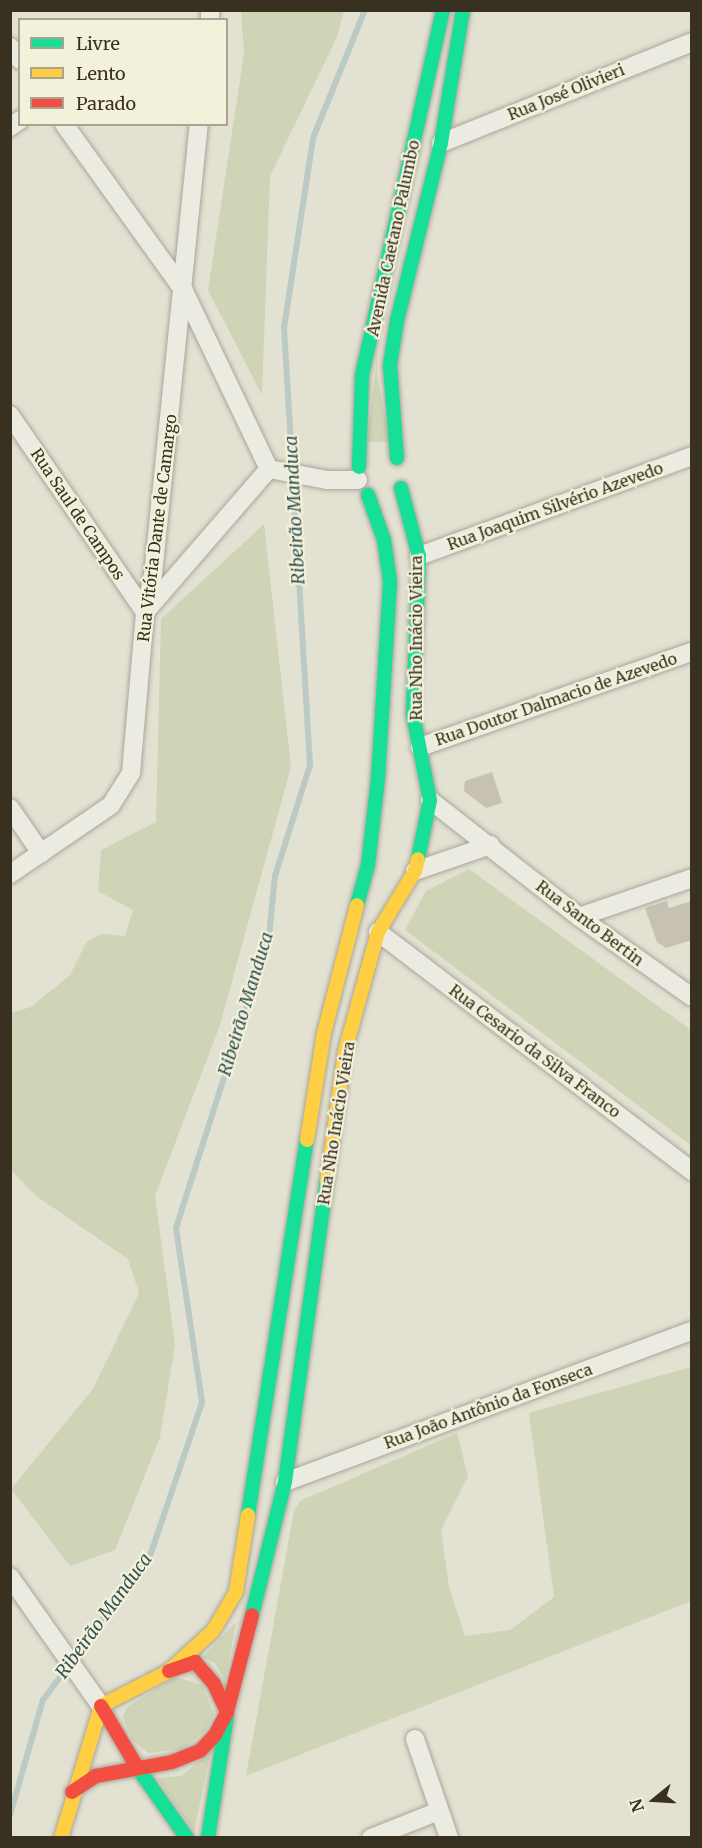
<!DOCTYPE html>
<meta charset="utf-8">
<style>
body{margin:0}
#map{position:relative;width:702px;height:1848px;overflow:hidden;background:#e3e1d2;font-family:Merriweather,serif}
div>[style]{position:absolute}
.green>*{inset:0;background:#ced4b5}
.stream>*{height:6px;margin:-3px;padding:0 3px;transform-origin:3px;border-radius:3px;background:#bbcac4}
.building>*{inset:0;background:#c7c1b3}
.roads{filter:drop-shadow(0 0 2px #a9a69a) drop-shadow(0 0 2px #a9a69a)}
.street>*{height:18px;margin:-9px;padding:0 9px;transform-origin:9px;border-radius:9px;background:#ecebe2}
.fast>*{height:14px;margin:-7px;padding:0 7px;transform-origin:7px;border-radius:7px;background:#16e098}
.slow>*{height:14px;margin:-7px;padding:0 7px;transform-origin:7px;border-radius:7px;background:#ffcf43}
.jam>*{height:14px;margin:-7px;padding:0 7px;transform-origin:7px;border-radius:7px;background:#f24e42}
span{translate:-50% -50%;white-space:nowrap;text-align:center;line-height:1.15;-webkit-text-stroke:4.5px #f3f1d9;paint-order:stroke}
.street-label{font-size:16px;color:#383122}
.water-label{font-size:18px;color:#325257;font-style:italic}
.frame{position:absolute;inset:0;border:12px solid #383122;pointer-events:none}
.legend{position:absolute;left:18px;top:18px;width:210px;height:108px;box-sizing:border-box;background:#f3f1d9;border:2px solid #a8a490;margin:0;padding:8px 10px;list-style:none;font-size:18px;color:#383122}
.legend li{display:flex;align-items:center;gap:12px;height:30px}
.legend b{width:30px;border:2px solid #a8a490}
.north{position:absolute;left:624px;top:1770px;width:60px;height:60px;-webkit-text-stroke:4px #f3f1d9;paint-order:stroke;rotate:252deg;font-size:16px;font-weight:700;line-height:24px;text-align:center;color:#383122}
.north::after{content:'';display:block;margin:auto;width:21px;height:27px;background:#383122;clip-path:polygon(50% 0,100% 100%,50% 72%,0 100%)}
</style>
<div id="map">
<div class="green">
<div style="clip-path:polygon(241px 11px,344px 11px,337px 37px,270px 176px,262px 395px,208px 290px,244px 54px)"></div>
<div style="clip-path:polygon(377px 357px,377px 375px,390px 442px,367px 442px)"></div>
<div style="clip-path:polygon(264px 524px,291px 767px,220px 1025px,155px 1196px,175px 1345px,160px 1437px,115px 1550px,70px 1566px,11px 1489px,93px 1389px,139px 1293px,128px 1259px,36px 1196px,11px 1170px,11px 1013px,31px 1007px,70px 975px,87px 941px,101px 934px,125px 936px,133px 910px,98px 891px,101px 850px,156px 822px,161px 619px)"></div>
<div style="clip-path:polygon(469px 869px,691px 1030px,691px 1145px,405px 930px,426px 891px)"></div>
<div style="clip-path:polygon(691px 1367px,691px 1601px,246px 1776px,294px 1511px,300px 1501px,457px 1433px,468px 1476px,441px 1530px,449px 1587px,465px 1636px,510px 1630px,554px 1597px,529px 1413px)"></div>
<div style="clip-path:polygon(236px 1622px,225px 1680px,215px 1663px,203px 1657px)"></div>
<div style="clip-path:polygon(175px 1677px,202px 1685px,214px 1714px,205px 1731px,183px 1749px,148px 1753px,132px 1739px,123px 1717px,127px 1707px)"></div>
<div style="clip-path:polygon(211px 1751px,194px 1831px,157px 1778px,181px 1776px)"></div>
</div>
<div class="stream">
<div style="left:10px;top:1815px;width:120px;rotate:-74deg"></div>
<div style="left:43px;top:1700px;width:179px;rotate:-53.4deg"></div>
<div style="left:150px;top:1556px;width:163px;rotate:-71.3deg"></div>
<div style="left:202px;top:1402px;width:176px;rotate:-98.5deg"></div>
<div style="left:176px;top:1228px;width:306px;rotate:-72.3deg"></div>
<div style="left:269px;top:936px;width:60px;rotate:-84.3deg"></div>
<div style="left:275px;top:876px;width:116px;rotate:-72.5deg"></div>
<div style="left:310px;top:765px;width:438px;rotate:-93.4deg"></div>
<div style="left:284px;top:328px;width:192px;rotate:-81.3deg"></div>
<div style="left:313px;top:138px;width:138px;rotate:-67.9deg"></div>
</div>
<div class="building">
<div style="clip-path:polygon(492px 772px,502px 803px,486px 808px,464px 791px,465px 781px)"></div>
<div style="clip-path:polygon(667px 901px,669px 908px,692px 901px,692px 940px,666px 948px,657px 942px,645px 908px)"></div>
</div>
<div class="roads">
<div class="street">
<div style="left:210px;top:20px;width:10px;rotate:-90deg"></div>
<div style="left:10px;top:47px;width:16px;rotate:52deg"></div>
<div style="left:64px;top:124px;width:206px;rotate:54.3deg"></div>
<div style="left:184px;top:291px;width:197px;rotate:64.5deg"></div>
<div style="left:10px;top:127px;width:12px;rotate:-35deg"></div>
<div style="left:441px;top:143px;width:271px;rotate:-21.9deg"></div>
<div style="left:10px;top:415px;width:239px;rotate:55.6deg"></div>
<div style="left:145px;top:612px;width:189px;rotate:-49.1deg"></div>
<div style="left:269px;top:469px;width:60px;rotate:10.6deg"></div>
<div style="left:328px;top:480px;width:30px"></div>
<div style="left:419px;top:556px;width:291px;rotate:-20.1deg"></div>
<div style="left:420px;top:747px;width:288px;rotate:-19.3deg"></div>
<div style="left:430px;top:800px;width:189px;rotate:38.1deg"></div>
<div style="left:579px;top:917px;width:138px;rotate:35.3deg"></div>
<div style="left:10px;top:808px;width:55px;rotate:55.4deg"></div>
<div style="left:415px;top:871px;width:80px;rotate:-18.9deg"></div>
<div style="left:10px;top:874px;width:122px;rotate:-34.3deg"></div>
<div style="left:111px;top:805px;width:38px;rotate:-58deg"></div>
<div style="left:131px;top:773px;width:162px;rotate:-85deg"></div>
<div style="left:145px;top:612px;width:38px;rotate:-78deg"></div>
<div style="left:153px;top:575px;width:453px;rotate:-84.2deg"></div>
<div style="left:579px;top:917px;width:120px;rotate:-19deg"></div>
<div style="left:378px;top:932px;width:395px;rotate:37.3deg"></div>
<div style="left:285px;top:1482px;width:434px;rotate:-20.4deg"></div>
<div style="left:10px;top:1577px;width:158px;rotate:54.8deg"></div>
<div style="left:415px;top:1739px;width:105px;rotate:71deg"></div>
<div style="left:371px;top:1838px;width:73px;rotate:-21.7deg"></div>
</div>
<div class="fast">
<div style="left:397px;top:458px;width:93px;rotate:-94.3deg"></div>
<div style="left:390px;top:365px;width:45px;rotate:-81deg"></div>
<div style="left:397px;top:321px;width:183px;rotate:-76.1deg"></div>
<div style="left:441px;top:143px;width:135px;rotate:-80.6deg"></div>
<div style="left:359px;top:467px;width:92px;rotate:-88.1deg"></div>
<div style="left:362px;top:375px;width:374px;rotate:-77.5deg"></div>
<div style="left:401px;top:488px;width:70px;rotate:75.2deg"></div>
<div style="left:419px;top:556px;width:159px;rotate:92.2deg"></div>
<div style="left:413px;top:715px;width:87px;rotate:78.7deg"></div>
<div style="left:430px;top:800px;width:60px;rotate:101.5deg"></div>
<div style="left:357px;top:905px;width:41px;rotate:-74.6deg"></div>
<div style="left:368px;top:865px;width:87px;rotate:-83.4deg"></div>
<div style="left:378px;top:779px;width:198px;rotate:-86.5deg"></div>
<div style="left:390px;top:581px;width:41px;rotate:-98.3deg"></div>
<div style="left:384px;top:540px;width:48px;rotate:-109.6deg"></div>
<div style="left:248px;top:1515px;width:380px;rotate:-81.1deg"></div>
<div style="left:252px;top:1615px;width:137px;rotate:-76.1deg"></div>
<div style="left:285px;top:1482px;width:304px;rotate:-82.1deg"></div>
<div style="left:137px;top:1767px;width:87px;rotate:54.8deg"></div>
<div style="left:208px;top:1838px;width:124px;rotate:-81.2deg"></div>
</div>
<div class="slow">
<div style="left:307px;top:1140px;width:108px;rotate:-81deg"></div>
<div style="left:324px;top:1033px;width:132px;rotate:-75.5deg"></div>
<div style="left:327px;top:1181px;width:131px;rotate:-82.1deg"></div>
<div style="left:345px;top:1051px;width:123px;rotate:-74.5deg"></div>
<div style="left:378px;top:932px;width:71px;rotate:-58.8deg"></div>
<div style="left:415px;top:871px;width:12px;rotate:-76deg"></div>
<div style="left:61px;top:1838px;width:138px;rotate:-73.1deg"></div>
<div style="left:101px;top:1706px;width:76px;rotate:-27.2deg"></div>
<div style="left:169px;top:1671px;width:59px;rotate:-42.3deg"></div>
<div style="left:213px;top:1631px;width:45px;rotate:-59.5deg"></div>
<div style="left:236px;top:1592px;width:78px;rotate:-81.1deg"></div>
</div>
<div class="jam">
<div style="left:169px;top:1671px;width:28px;rotate:-19deg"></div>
<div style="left:195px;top:1662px;width:29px;rotate:49deg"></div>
<div style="left:214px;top:1684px;width:31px;rotate:65deg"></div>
<div style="left:101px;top:1706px;width:71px;rotate:59.5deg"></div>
<div style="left:72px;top:1792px;width:29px;rotate:-34deg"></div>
<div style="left:96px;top:1776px;width:77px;rotate:-10.4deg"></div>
<div style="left:172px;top:1762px;width:31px;rotate:-22deg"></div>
<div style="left:201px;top:1750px;width:21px;rotate:-47deg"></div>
<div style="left:215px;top:1735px;width:26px;rotate:-62deg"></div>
<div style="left:227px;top:1712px;width:100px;rotate:-75.5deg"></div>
</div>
</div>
<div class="street-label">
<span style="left:566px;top:92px;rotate:-22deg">Rua José Olivieri</span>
<span style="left:393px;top:238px;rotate:-78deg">Avenida Caetano Palumbo</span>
<span style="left:555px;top:506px;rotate:-20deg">Rua Joaquim Silvério Azevedo</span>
<span style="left:78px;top:514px;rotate:56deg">Rua Saul de Campos</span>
<span style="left:157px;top:528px;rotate:-83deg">Rua Vitória Dante de Camargo</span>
<span style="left:416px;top:638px;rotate:-90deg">Rua Nho Inácio Vieira</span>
<span style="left:556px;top:699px;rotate:-19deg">Rua Doutor Dalmacio de Azevedo</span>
<span style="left:590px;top:923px;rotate:37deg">Rua Santo Bertin</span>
<span style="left:535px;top:1051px;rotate:37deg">Rua Cesario da Silva Franco</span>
<span style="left:336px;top:1123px;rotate:-81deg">Rua Nho Inácio Vieira</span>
<span style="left:488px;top:1406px;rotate:-20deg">Rua João Antônio da Fonseca</span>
</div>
<div class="water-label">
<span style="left:295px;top:510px;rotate:-93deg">Ribeirão Manduca</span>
<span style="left:246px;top:1004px;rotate:-73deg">Ribeirão Manduca</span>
<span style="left:104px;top:1616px;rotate:-54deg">Ribeirão Manduca</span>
</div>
<div class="frame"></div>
<ul class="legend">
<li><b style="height:8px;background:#16e098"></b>Livre</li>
<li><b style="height:8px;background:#ffcf43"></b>Lento</li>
<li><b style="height:8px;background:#f24e42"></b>Parado</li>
</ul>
<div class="north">N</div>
</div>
